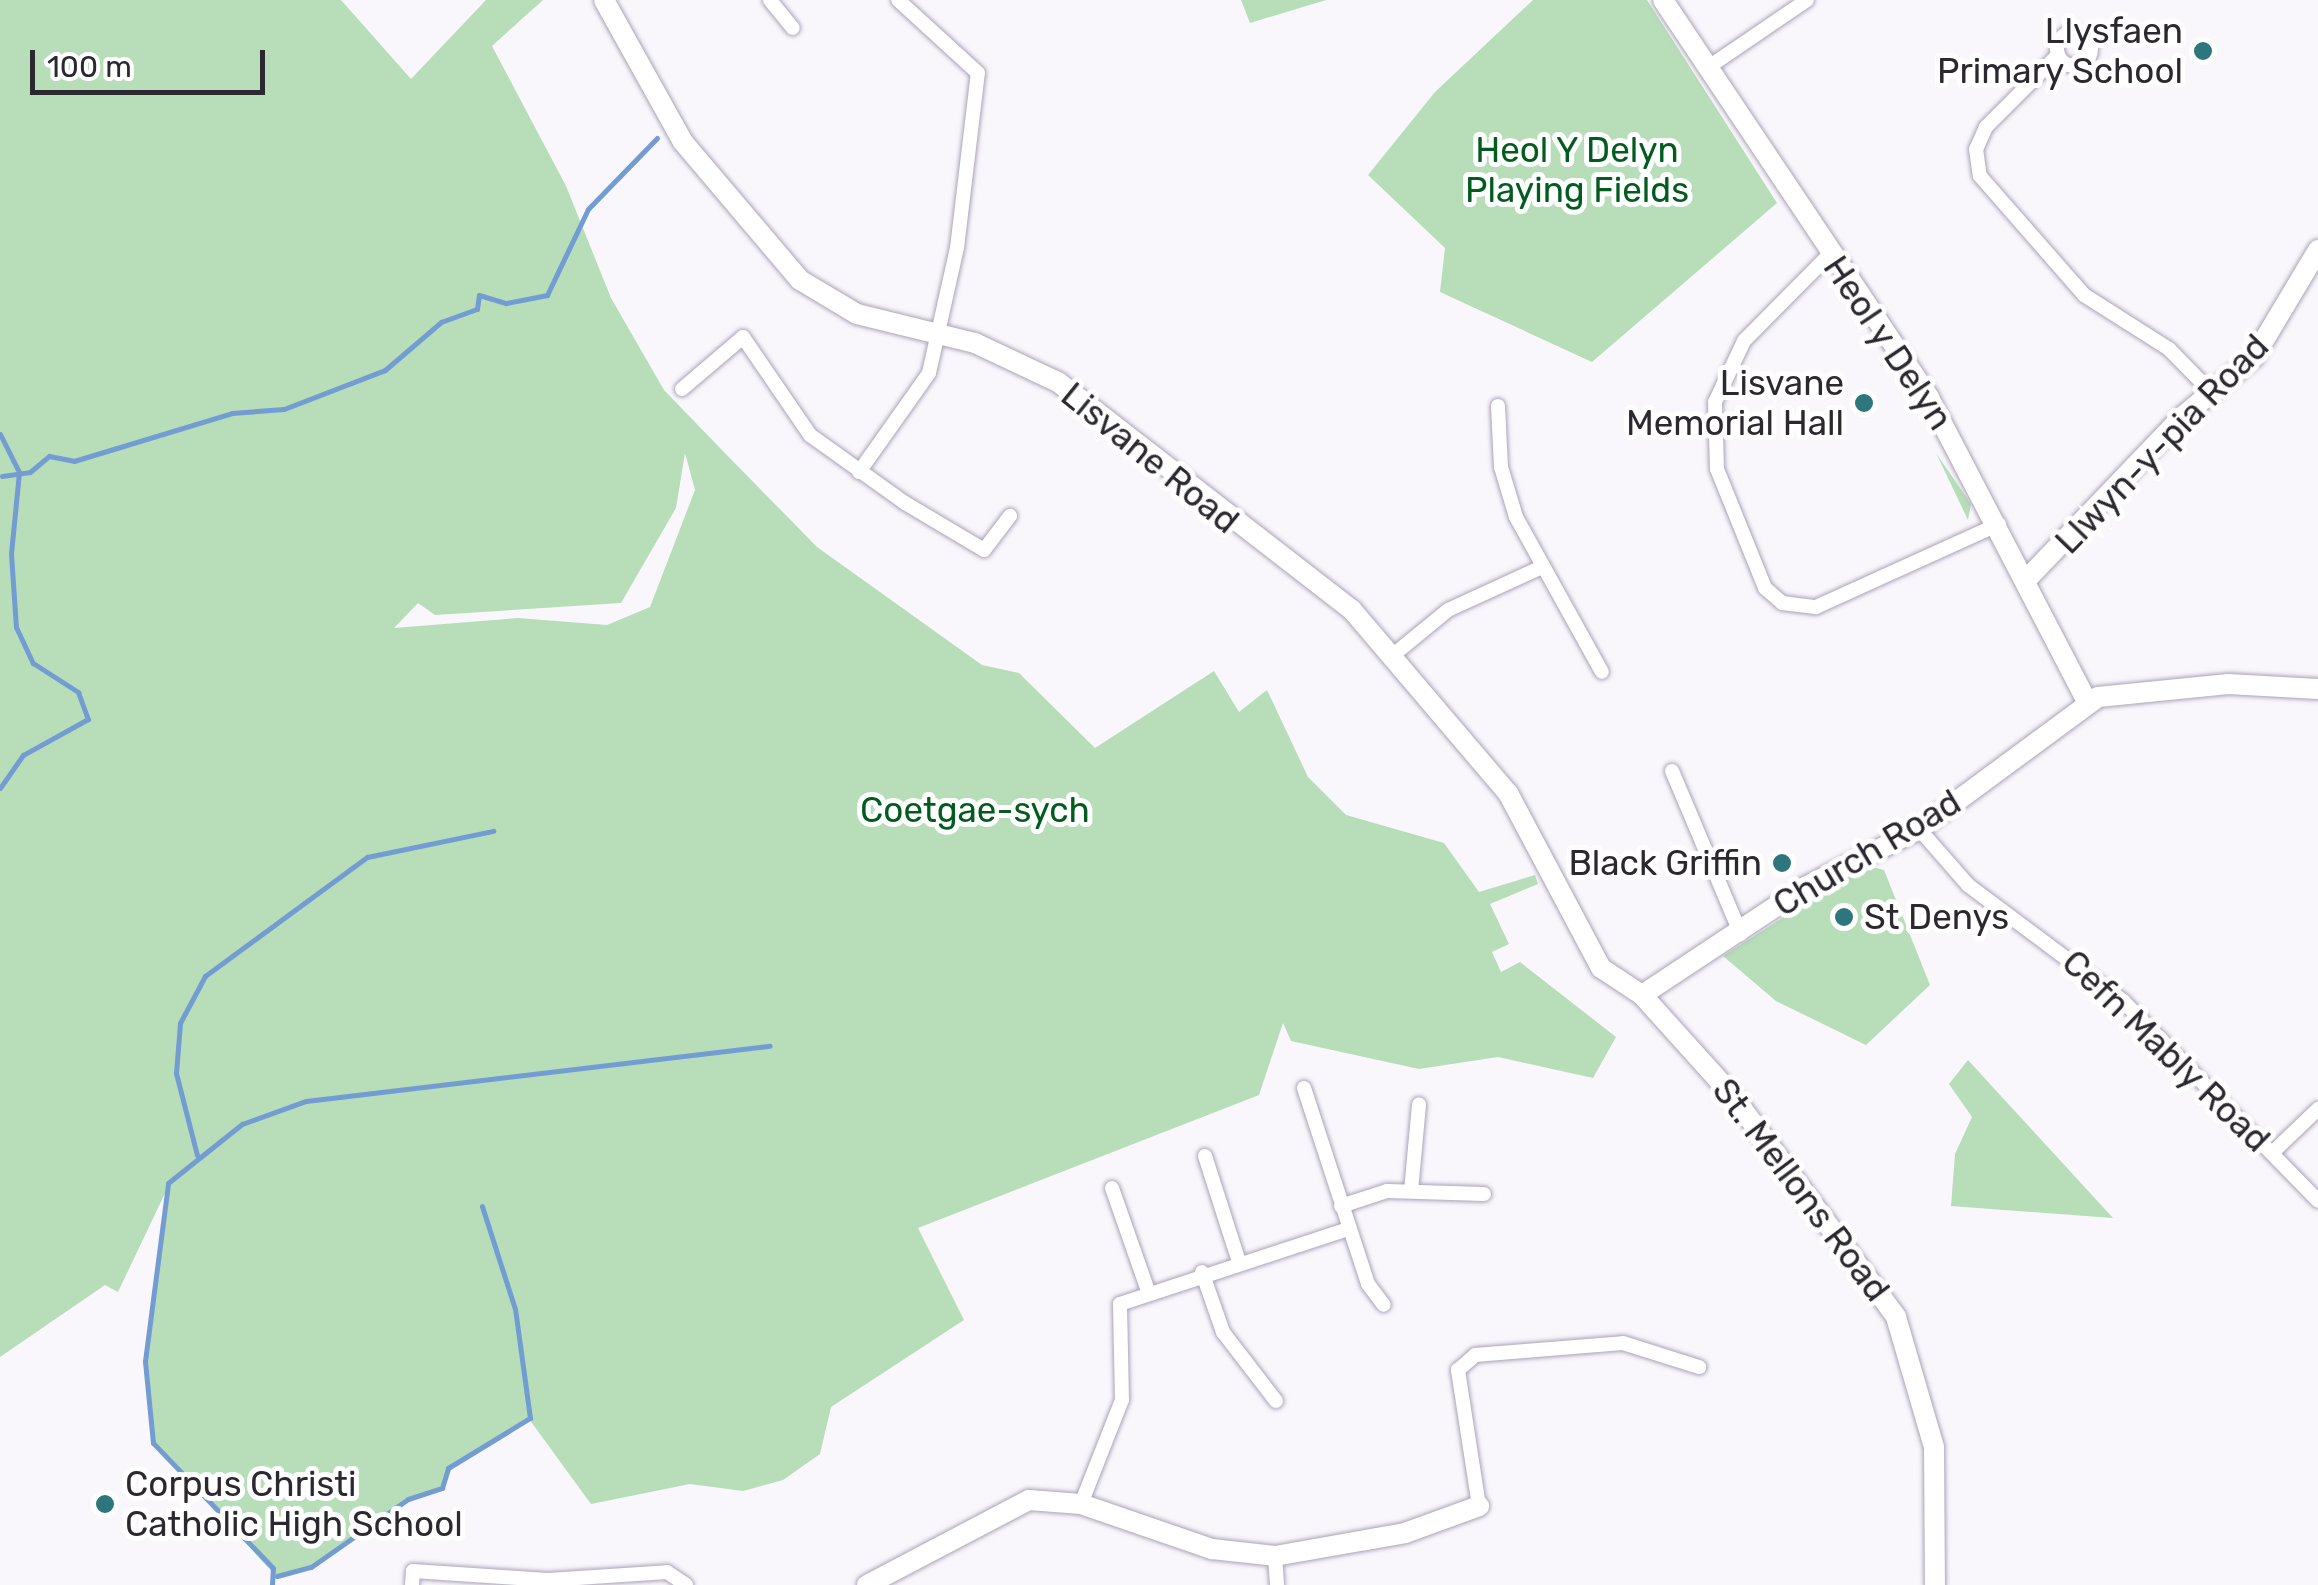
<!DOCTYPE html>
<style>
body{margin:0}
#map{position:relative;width:2318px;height:1585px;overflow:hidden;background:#f9f7fc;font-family:Rubik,sans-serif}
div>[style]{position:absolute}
.green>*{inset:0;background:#b7ddb9}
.stream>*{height:5px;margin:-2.5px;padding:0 2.5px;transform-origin:2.5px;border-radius:2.5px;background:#739cd2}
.roads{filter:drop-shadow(0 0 2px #aca2b8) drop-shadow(0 0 2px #aca2b8)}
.street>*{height:14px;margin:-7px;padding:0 7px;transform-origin:7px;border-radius:7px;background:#fff}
.street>.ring{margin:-7px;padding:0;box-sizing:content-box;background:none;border:14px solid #fff;border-radius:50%}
.secondary>*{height:20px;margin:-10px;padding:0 10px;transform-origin:10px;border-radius:10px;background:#fff}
.dots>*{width:28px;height:28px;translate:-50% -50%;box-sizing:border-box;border:5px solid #fff;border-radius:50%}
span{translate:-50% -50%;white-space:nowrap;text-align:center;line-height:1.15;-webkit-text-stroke:10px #fff;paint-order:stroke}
.poi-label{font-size:35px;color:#2b2830}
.right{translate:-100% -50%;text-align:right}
.left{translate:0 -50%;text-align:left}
.park-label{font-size:35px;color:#025c1e}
.street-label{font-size:35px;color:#2b2830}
.scale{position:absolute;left:30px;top:50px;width:235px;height:45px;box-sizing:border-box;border:5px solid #2b2830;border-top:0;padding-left:12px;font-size:30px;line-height:35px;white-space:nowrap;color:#2b2830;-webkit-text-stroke:8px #fff;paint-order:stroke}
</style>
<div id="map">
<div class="green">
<div style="clip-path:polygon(evenodd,0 0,341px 0,411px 79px,486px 0,543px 0,492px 46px,566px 186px,611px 298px,664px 390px,719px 447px,817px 547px,982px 665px,1019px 673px,1095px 748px,1214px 671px,1239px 712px,1267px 690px,1308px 777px,1346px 815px,1444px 843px,1479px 892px,1535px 875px,1538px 884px,1490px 904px,1509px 944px,1492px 952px,1501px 972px,1520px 962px,1616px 1037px,1593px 1078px,1498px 1057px,1419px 1069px,1291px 1041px,1283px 1023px,1259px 1095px,918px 1228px,964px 1320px,831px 1407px,820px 1454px,783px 1480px,743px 1491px,690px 1484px,591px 1504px,529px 1419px,448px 1468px,442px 1488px,408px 1499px,311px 1567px,276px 1576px,153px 1443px,145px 1361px,168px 1187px,118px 1292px,105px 1285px,0 1357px,0 0,685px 453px,695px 490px,650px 607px,607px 625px,518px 618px,394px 628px,418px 603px,435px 615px,621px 603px,676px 508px,685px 453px)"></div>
<div style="clip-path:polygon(1241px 0,1326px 0,1250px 23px)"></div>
<div style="clip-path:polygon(1533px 0,1647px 0,1777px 203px,1592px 362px,1440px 292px,1445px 248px,1368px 175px,1435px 92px)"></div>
<div style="clip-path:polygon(1936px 453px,1971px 504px,1968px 520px,1937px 455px)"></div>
<div style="clip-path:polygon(1865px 865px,1884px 870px,1930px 985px,1866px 1045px,1776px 1001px,1723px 956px)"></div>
<div style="clip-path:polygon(1968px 1060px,2113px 1218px,1951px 1206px,1955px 1154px,1972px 1117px,1949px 1084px)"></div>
</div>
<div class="stream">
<div style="left:0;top:434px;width:42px;rotate:63.4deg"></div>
<div style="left:19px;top:472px;width:82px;rotate:95.6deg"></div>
<div style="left:11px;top:554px;width:73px;rotate:86.1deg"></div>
<div style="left:16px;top:627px;width:40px;rotate:65deg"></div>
<div style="left:33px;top:663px;width:54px;rotate:32.8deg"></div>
<div style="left:78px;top:692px;width:29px;rotate:70deg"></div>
<div style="left:88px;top:719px;width:74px;rotate:151deg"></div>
<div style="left:23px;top:755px;width:40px;rotate:124.9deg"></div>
<div style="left:2px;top:476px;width:28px;rotate:-8deg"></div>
<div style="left:30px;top:472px;width:25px;rotate:-40deg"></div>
<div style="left:49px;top:456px;width:25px;rotate:11deg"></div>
<div style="left:74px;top:461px;width:165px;rotate:-16.9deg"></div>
<div style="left:232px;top:413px;width:52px;rotate:-4.4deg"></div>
<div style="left:284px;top:409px;width:108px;rotate:-21.1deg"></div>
<div style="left:385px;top:370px;width:74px;rotate:-40.6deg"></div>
<div style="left:441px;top:322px;width:38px;rotate:-20deg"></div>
<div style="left:477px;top:309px;width:14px;rotate:-82deg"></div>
<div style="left:479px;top:295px;width:28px;rotate:17deg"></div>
<div style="left:506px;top:303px;width:42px;rotate:-11deg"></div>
<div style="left:547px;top:295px;width:95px;rotate:-64.5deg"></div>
<div style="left:588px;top:209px;width:99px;rotate:-45.8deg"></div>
<div style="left:197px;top:1155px;width:85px;rotate:-104.4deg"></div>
<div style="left:176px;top:1073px;width:50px;rotate:-85.4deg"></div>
<div style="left:180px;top:1023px;width:53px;rotate:-62deg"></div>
<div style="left:205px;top:976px;width:201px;rotate:-36.3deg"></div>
<div style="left:367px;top:857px;width:129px;rotate:-11.7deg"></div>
<div style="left:277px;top:1576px;width:35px;rotate:-15deg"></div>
<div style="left:311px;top:1567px;width:118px;rotate:-35deg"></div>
<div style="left:408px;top:1499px;width:36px;rotate:-18deg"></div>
<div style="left:442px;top:1488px;width:21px;rotate:-73deg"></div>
<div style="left:448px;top:1468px;width:96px;rotate:-31.4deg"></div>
<div style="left:530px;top:1418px;width:110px;rotate:-97.8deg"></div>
<div style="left:515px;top:1309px;width:108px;rotate:-107.8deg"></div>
<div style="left:272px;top:1585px;width:17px;rotate:-87deg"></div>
<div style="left:273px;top:1568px;width:173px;rotate:-133.8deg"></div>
<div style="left:153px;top:1443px;width:82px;rotate:-95.6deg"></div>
<div style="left:145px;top:1361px;width:179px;rotate:-82.6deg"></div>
<div style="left:168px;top:1183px;width:95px;rotate:-38.6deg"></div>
<div style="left:242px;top:1124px;width:68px;rotate:-19.8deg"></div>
<div style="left:306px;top:1101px;width:467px;rotate:-6.8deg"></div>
</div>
<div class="roads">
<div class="street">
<div style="left:770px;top:0;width:36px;rotate:51deg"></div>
<div class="ring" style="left:2057px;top:32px;width:20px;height:20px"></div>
<div style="left:2058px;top:55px;width:102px;rotate:135deg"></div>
<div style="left:1986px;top:127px;width:24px;rotate:114deg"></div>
<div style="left:1976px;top:149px;width:27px;rotate:82deg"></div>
<div style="left:1980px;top:176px;width:158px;rotate:48.8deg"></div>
<div style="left:2084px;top:295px;width:101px;rotate:32.4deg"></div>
<div style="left:2169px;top:349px;width:60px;rotate:45.7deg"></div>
<div style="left:1710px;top:66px;width:117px;rotate:-34.2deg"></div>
<div style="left:1829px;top:255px;width:121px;rotate:134.7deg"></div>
<div style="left:1744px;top:341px;width:68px;rotate:115.4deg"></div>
<div style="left:1715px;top:402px;width:67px;rotate:88.3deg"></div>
<div style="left:1717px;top:469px;width:128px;rotate:68deg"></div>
<div style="left:1765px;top:588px;width:23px;rotate:41deg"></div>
<div style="left:1782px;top:603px;width:34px;rotate:7deg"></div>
<div style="left:1816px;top:607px;width:201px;rotate:-24.4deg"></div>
<div style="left:682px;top:389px;width:80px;rotate:-40.4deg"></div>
<div style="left:743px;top:337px;width:119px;rotate:55.6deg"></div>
<div style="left:810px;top:435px;width:117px;rotate:35.6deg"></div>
<div style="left:905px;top:503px;width:92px;rotate:30.7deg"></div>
<div style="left:984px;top:550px;width:43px;rotate:-52.6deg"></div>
<div style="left:1498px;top:406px;width:61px;rotate:87.2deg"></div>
<div style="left:1501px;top:467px;width:52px;rotate:73.3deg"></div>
<div style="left:1516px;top:517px;width:177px;rotate:61deg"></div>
<div style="left:859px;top:472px;width:121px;rotate:-54.7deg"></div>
<div style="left:929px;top:373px;width:128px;rotate:-77.4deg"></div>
<div style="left:957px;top:248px;width:176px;rotate:-83.2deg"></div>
<div style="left:978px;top:73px;width:108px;rotate:-137.6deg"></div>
<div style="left:1392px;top:656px;width:72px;rotate:-39.4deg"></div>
<div style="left:1448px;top:610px;width:103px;rotate:-24.6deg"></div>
<div style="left:1672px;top:771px;width:177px;rotate:67.1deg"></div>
<div style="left:1919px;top:829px;width:74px;rotate:48.8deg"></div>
<div style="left:1968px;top:885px;width:194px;rotate:36.8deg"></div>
<div style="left:2123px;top:1001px;width:279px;rotate:45.7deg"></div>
<div style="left:1304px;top:1088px;width:206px;rotate:71.9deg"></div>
<div style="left:1368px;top:1284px;width:26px;rotate:53deg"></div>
<div style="left:2272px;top:1153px;width:64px;rotate:-43.7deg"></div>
<div style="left:1205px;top:1156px;width:108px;rotate:72.2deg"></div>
<div style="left:1112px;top:1188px;width:109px;rotate:70.7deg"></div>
<div style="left:1411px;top:1191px;width:87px;rotate:-84.7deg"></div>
<div style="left:1341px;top:1206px;width:48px;rotate:-18.1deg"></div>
<div style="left:1387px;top:1191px;width:97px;rotate:1.8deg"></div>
<div style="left:1202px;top:1272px;width:64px;rotate:70.7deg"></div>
<div style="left:1223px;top:1332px;width:87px;rotate:52.5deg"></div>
<div style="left:1081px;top:1504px;width:112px;rotate:-68.5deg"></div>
<div style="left:1122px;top:1400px;width:96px;rotate:-91.2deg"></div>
<div style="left:1120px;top:1304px;width:240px;rotate:-18.2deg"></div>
<div style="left:1479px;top:1506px;width:138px;rotate:-98.8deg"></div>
<div style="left:1458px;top:1370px;width:23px;rotate:-41deg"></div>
<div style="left:1475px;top:1355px;width:148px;rotate:-4.6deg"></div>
<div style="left:1623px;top:1343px;width:80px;rotate:17.5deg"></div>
<div style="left:1275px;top:1556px;width:29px;rotate:86deg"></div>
<div style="left:412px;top:1585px;width:14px;rotate:-86deg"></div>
<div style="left:413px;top:1571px;width:135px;rotate:3.8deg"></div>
<div style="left:548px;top:1580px;width:119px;rotate:-3.8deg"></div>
<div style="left:667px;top:1572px;width:23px;rotate:34deg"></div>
</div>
<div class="secondary">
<div style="left:604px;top:0;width:162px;rotate:60.9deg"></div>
<div style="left:683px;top:142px;width:181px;rotate:49.7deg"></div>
<div style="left:800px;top:280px;width:66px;rotate:30.8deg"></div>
<div style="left:857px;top:314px;width:122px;rotate:13.8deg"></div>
<div style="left:975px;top:343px;width:92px;rotate:25.2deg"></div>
<div style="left:1058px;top:382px;width:372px;rotate:37.8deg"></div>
<div style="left:1352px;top:610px;width:240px;rotate:49.6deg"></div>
<div style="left:1508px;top:793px;width:198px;rotate:62deg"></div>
<div style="left:1601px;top:968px;width:49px;rotate:33.4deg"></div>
<div style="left:1663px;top:0;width:479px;rotate:56.2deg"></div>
<div style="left:1929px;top:398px;width:343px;rotate:62.5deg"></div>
<div style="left:2027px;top:579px;width:224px;rotate:-46.3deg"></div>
<div style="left:2182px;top:417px;width:94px;rotate:-39.8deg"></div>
<div style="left:2254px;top:357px;width:125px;rotate:-59.1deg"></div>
<div style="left:1642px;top:995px;width:196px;rotate:-33.5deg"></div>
<div style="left:1805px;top:887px;width:128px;rotate:-27deg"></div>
<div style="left:1919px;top:829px;width:222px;rotate:-36.4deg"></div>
<div style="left:2098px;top:697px;width:131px;rotate:-5.7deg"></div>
<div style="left:2228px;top:684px;width:90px;rotate:3.2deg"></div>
<div style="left:1642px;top:995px;width:135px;rotate:48deg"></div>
<div style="left:1732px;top:1095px;width:276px;rotate:53.5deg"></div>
<div style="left:1896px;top:1317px;width:135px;rotate:73.7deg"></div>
<div style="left:1934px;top:1447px;width:138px;rotate:89.6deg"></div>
<div style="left:867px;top:1585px;width:183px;rotate:-27.7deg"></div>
<div style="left:1029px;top:1500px;width:52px;rotate:4.4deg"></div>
<div style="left:1081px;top:1504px;width:139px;rotate:19deg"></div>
<div style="left:1212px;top:1549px;width:63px;rotate:6.3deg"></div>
<div style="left:1275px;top:1556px;width:132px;rotate:-10deg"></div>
<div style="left:1405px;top:1533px;width:79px;rotate:-20deg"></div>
</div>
</div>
<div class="dots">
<div style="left:2203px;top:51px;background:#2d767d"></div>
<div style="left:1864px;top:403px;background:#2d767d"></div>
<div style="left:1782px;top:863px;background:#2d767d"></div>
<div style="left:1844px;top:917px;background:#2d767d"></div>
<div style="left:105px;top:1504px;background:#2d767d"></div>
</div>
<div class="poi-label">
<span class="right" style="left:2183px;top:51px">Llysfaen<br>Primary School</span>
<span class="right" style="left:1844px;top:403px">Lisvane<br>Memorial Hall</span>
<span class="right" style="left:1762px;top:863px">Black Griffin</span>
<span class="left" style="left:1864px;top:917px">St Denys</span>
<span class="left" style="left:125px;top:1504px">Corpus Christi<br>Catholic High School</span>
</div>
<div class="park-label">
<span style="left:1577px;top:170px">Heol Y Delyn<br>Playing Fields</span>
<span style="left:975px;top:810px">Coetgae-sych</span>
</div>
<div class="street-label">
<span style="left:1888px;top:343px;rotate:56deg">Heol y Delyn</span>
<span style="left:2162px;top:444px;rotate:-46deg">Llwyn-y-pia Road</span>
<span style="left:1150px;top:458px;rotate:39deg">Lisvane Road</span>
<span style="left:1867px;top:853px;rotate:-31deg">Church Road</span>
<span style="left:2166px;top:1051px;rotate:44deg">Cefn Mably Road</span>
<span style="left:1801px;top:1190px;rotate:53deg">St. Mellons Road</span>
</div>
<div class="scale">100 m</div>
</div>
